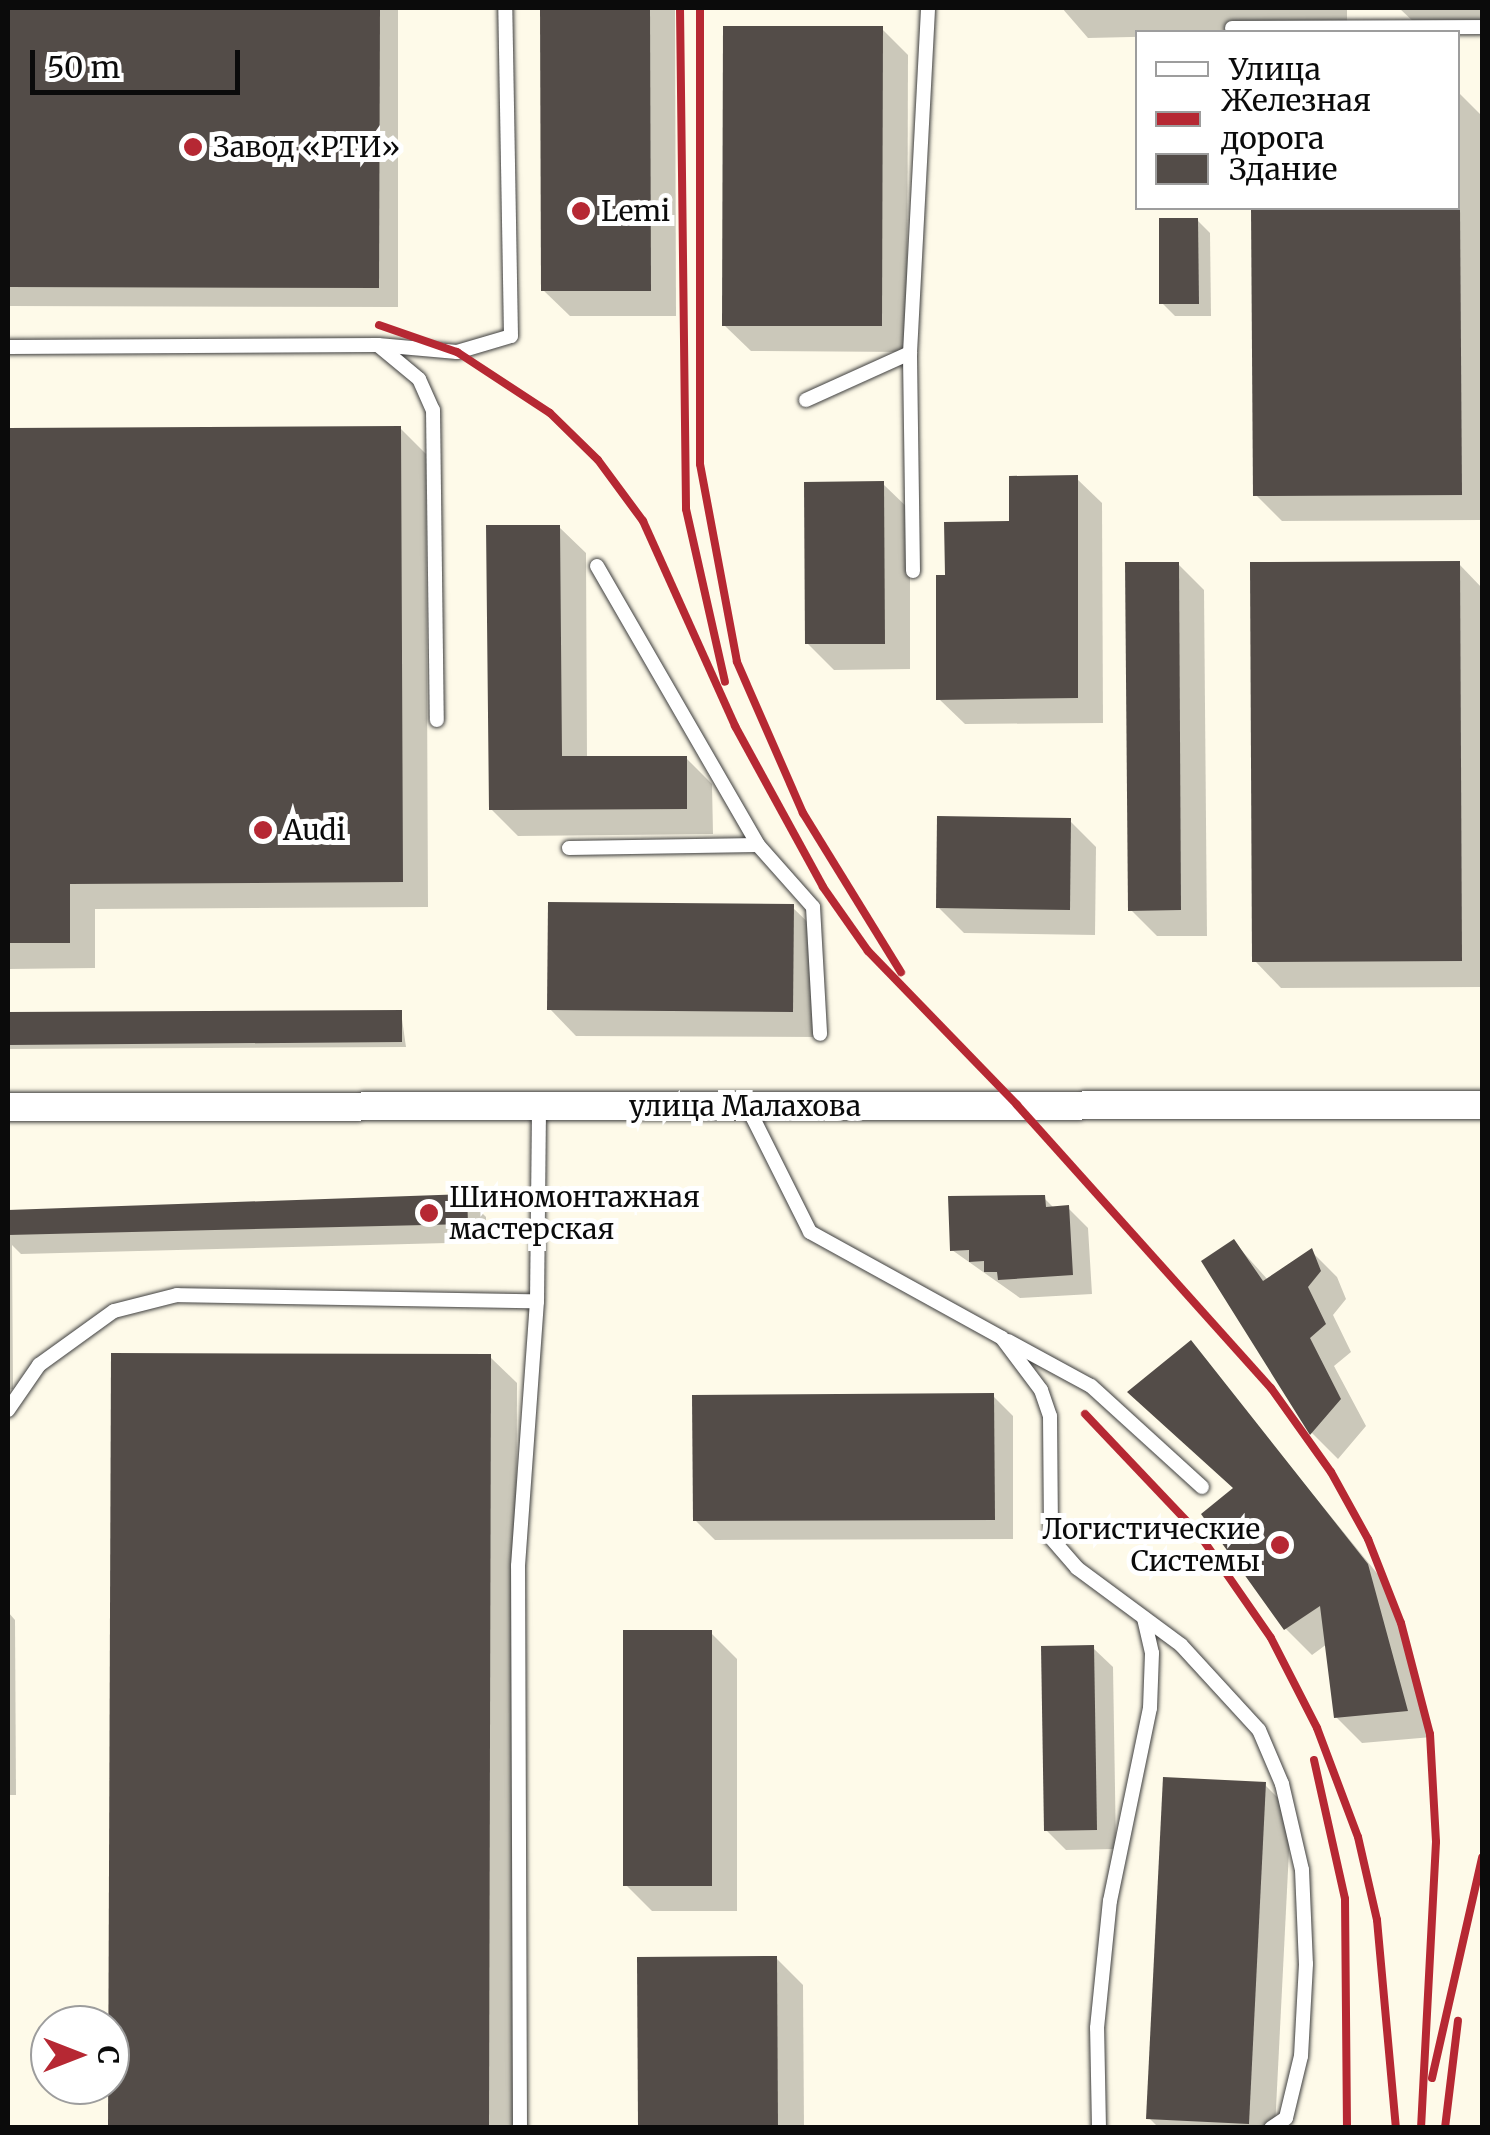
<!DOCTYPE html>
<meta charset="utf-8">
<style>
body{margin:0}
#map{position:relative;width:1490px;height:2135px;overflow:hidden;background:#fefae9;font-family:Merriweather,serif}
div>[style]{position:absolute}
.shadow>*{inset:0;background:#0003}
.building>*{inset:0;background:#534c48}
.roads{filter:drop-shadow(0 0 2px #3e3e3e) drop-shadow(0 0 2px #3e3e3e)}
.service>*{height:14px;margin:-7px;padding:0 7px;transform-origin:7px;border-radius:7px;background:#fff}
.minor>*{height:28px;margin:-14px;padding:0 14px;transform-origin:14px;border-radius:14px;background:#fff}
.rail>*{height:8px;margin:-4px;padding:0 4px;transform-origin:4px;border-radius:4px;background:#b62833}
.dots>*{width:28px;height:28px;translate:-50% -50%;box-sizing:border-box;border:5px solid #fff;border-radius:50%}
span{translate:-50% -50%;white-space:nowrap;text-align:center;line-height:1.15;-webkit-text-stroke:10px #fff;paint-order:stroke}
.poi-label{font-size:28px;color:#0b0b0b}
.left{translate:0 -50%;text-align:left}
.right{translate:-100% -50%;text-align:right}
.street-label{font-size:28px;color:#0b0b0b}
.frame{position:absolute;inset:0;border:10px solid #0b0b0b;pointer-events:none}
.legend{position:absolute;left:1135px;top:30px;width:325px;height:180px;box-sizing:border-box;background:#fff;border:2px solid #9d9d9d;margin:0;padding:12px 18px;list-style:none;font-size:30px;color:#0b0b0b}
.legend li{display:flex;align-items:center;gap:20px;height:50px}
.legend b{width:50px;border:2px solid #9d9d9d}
.north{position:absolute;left:30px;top:2005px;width:100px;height:100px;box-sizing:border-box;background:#fff;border:2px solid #9d9d9d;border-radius:50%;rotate:90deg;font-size:28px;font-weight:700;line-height:40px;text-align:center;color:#0b0b0b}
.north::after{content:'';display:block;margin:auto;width:35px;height:45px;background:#b62833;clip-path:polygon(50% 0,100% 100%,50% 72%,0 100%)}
.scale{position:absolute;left:30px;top:50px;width:210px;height:45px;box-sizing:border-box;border:5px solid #0b0b0b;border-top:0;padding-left:12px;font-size:30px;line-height:35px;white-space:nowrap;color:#0b0b0b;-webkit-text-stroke:8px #fff;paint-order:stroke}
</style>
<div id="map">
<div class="shadow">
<div style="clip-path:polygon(8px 8px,398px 8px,398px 307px,8px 306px)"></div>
<div style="clip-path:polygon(543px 8px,675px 8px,676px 316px,570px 316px,543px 290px)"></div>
<div style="clip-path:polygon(1062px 8px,1347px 8px,1347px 32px,1088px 38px)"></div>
<div style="clip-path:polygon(1399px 8px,1482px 8px,1482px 25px,1417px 25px)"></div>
<div style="clip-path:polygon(882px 29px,908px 55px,907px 352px,751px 351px,724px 325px)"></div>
<div style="clip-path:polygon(1458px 92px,1482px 116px,1482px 520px,1282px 521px,1256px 495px,1254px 208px,1458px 208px)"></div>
<div style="clip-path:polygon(1197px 220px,1210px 233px,1211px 316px,1175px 316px,1162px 303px)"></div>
<div style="clip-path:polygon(400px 428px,426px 454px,428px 907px,95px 909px,95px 968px,8px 969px,8px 430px)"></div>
<div style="clip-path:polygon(1076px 478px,1102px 503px,1103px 723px,965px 724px,939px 699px,948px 577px)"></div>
<div style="clip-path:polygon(883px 484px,910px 510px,910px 669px,834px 670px,807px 643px)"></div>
<div style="clip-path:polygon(559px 527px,586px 553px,587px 759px,686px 758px,712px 784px,713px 834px,518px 836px,491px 809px)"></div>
<div style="clip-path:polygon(1178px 564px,1204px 590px,1207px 936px,1157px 936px,1130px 909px)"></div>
<div style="clip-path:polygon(1459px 564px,1482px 588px,1482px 987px,1281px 988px,1255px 961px)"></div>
<div style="clip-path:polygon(1070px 821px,1096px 847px,1095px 935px,964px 933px,938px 907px)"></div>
<div style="clip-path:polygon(792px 907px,819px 933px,818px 1037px,576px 1036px,550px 1009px)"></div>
<div style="clip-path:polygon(401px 1012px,406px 1047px,8px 1049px,8px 1016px)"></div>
<div style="clip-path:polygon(466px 1197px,486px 1217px,486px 1242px,21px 1254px,12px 1245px,13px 1389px,8px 1390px,8px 1213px)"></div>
<div style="clip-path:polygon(1044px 1198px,1055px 1209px,1068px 1208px,1088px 1228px,1092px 1294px,1020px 1298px,952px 1250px)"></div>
<div style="clip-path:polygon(1234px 1242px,1268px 1280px,1311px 1251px,1337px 1277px,1346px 1299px,1333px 1315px,1351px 1352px,1334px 1366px,1366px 1426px,1338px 1459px,1312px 1433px,1205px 1261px)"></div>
<div style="clip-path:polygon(1190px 1343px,1393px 1593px,1432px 1737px,1362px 1743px,1336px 1717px,1327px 1644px,1312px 1655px,1286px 1629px)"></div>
<div style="clip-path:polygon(490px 1357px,517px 1383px,514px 2128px,111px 2128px)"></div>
<div style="clip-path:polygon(993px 1396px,1013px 1416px,1013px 1539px,715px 1540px,695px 1520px)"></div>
<div style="clip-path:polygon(8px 1612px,15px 1620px,16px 1795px,8px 1795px)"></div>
<div style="clip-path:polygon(711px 1633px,737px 1659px,737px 1911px,652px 1911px,626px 1885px)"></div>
<div style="clip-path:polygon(1093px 1648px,1113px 1667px,1116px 1849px,1066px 1850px,1046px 1830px)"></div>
<div style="clip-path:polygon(1264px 1784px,1291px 1811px,1275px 2128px,1159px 2128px,1149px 2118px)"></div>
<div style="clip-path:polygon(776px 1958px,803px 1985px,804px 2128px,641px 2128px)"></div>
</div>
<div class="building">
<div style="clip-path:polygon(8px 8px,380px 8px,379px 288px,8px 287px)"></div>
<div style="clip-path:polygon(540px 8px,650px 8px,651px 291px,541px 291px)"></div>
<div style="clip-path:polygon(723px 26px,883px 26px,882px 326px,722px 326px)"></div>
<div style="clip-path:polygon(1251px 208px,1460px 208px,1462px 495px,1253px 496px)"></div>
<div style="clip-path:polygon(1159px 218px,1198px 218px,1199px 304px,1159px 304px)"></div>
<div style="clip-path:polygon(401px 426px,403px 882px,70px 884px,70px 943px,8px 943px,8px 428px)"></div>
<div style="clip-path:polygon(1078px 475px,1078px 698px,936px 700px,936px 575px,945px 575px,944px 522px,1009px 521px,1009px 476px)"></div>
<div style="clip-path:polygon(884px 481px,885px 644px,805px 644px,804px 482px)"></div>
<div style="clip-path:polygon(486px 525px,560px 525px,562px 756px,687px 756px,687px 809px,489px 810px)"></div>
<div style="clip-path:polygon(1460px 561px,1462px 961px,1252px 962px,1250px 562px)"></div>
<div style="clip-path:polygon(1125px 562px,1179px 562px,1181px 910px,1128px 911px)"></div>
<div style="clip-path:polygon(937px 816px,1071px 818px,1070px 910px,936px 908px)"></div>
<div style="clip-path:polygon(548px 902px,794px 904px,793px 1012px,547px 1010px)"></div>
<div style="clip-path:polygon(402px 1010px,402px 1042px,8px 1045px,8px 1012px)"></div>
<div style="clip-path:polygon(467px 1194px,468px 1224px,8px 1235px,8px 1210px)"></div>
<div style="clip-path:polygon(1045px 1195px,1046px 1207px,1069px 1205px,1073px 1275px,998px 1280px,997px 1272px,984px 1272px,984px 1261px,969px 1262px,969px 1250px,950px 1251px,948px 1196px)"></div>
<div style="clip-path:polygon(1234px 1239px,1263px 1281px,1312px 1248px,1321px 1271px,1308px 1287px,1326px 1324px,1310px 1338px,1341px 1399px,1310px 1435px,1201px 1261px)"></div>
<div style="clip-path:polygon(1191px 1340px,1368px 1564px,1408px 1711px,1334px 1718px,1320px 1606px,1284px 1630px,1201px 1514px,1233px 1488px,1127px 1392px)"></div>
<div style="clip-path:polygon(111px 1353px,491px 1354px,489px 2128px,108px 2128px)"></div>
<div style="clip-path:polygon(994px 1393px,995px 1520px,693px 1521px,692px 1395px)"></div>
<div style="clip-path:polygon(623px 1630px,712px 1630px,712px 1886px,623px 1886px)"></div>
<div style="clip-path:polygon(1094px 1645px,1097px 1830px,1044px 1831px,1041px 1646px)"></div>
<div style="clip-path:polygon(1163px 1777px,1266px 1782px,1249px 2124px,1146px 2119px)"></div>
<div style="clip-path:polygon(777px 1956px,778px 2128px,638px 2128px,637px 1957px)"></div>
</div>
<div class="roads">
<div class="service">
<div style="left:1232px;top:28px;width:250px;rotate:-0.2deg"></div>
<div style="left:378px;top:345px;width:53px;rotate:39.7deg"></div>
<div style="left:419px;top:379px;width:34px;rotate:66deg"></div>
<div style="left:433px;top:410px;width:310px;rotate:89.3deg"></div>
<div style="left:8px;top:347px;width:370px;rotate:-0.3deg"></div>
<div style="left:378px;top:345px;width:79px;rotate:5.1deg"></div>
<div style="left:457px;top:352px;width:56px;rotate:-16.5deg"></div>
<div style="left:511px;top:336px;width:328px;rotate:-91deg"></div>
<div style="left:806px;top:400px;width:114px;rotate:-24.3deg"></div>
<div style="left:597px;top:566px;width:322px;rotate:60deg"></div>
<div style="left:913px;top:571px;width:218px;rotate:-90.8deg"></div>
<div style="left:910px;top:353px;width:345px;rotate:-87deg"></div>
<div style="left:569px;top:848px;width:189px;rotate:-0.9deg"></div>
<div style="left:758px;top:845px;width:83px;rotate:48.4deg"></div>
<div style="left:813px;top:907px;width:127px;rotate:86.8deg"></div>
<div style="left:747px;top:1106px;width:141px;rotate:63.4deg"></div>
<div style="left:810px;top:1232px;width:219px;rotate:28.9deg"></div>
<div style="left:1002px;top:1338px;width:65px;rotate:53.1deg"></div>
<div style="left:1041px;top:1390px;width:28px;rotate:71deg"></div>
<div style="left:1050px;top:1416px;width:122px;rotate:89.5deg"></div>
<div style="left:1051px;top:1538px;width:40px;rotate:49deg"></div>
<div style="left:1077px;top:1568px;width:129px;rotate:36.5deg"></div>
<div style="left:1181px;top:1645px;width:115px;rotate:47.5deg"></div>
<div style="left:1259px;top:1730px;width:59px;rotate:66.9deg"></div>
<div style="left:1282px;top:1784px;width:88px;rotate:76.9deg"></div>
<div style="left:1302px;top:1870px;width:94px;rotate:87.6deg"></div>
<div style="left:1306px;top:1964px;width:92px;rotate:93.1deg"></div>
<div style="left:1301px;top:2056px;width:64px;rotate:103.6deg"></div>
<div style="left:1286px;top:2118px;width:18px;rotate:146deg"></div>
<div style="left:1008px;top:1341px;width:94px;rotate:28.5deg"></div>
<div style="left:1091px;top:1386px;width:150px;rotate:42.3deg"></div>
<div style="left:8px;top:1410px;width:55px;rotate:-55.4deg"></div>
<div style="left:39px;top:1365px;width:92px;rotate:-35.8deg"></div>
<div style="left:114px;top:1311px;width:65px;rotate:-14.3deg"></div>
<div style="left:177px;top:1295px;width:360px;rotate:1deg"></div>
<div style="left:537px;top:1301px;width:195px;rotate:-89.4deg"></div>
<div style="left:520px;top:2128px;width:562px;rotate:-90.2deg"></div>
<div style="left:518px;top:1566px;width:266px;rotate:-85.9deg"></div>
<div style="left:1099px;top:2128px;width:100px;rotate:-91.1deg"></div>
<div style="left:1097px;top:2028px;width:128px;rotate:-84.2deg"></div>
<div style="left:1110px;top:1901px;width:197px;rotate:-78.3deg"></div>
<div style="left:1150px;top:1708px;width:55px;rotate:-87.9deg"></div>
<div style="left:1152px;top:1653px;width:36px;rotate:-103deg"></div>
</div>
<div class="minor">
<div style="left:8px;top:1107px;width:1474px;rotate:-0.08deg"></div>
</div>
</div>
<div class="rail">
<div style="left:680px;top:8px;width:501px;rotate:89.31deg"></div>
<div style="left:686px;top:509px;width:177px;rotate:77.3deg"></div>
<div style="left:700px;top:8px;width:456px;rotate:90deg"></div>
<div style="left:700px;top:464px;width:201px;rotate:79.4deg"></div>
<div style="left:737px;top:662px;width:165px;rotate:66.4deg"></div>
<div style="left:803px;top:813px;width:187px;rotate:58.4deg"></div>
<div style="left:379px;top:325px;width:83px;rotate:19.1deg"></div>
<div style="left:457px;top:352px;width:111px;rotate:33.3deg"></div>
<div style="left:550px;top:413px;width:67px;rotate:44.4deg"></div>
<div style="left:598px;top:460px;width:76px;rotate:53.6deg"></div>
<div style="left:643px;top:521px;width:225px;rotate:65.8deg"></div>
<div style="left:735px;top:726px;width:183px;rotate:61.3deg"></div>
<div style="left:823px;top:887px;width:78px;rotate:54.9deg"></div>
<div style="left:868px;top:951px;width:214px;rotate:45.9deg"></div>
<div style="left:1017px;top:1105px;width:380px;rotate:48.1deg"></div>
<div style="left:1271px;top:1388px;width:103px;rotate:54.5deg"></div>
<div style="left:1331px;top:1472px;width:77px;rotate:61.1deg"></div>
<div style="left:1368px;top:1539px;width:90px;rotate:68.6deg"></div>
<div style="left:1401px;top:1623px;width:115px;rotate:75.4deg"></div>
<div style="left:1430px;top:1734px;width:108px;rotate:86.8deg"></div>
<div style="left:1436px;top:1842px;width:286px;rotate:93deg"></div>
<div style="left:1085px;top:1414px;width:166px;rotate:46.5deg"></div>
<div style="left:1199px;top:1534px;width:126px;rotate:55.3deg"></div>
<div style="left:1271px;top:1638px;width:101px;rotate:62.9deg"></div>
<div style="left:1317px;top:1728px;width:116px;rotate:69.4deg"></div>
<div style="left:1358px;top:1837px;width:85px;rotate:77.1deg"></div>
<div style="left:1377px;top:1920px;width:209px;rotate:84.8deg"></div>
<div style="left:1314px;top:1760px;width:142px;rotate:77.4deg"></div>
<div style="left:1345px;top:1899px;width:229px;rotate:89.5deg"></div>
<div style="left:1432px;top:2078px;width:226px;rotate:-77.2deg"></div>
<div style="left:1445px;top:2128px;width:108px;rotate:-83.1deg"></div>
</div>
<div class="dots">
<div style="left:193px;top:147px;background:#b62833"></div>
<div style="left:581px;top:211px;background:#b62833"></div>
<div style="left:263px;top:830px;background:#b62833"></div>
<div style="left:429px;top:1213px;background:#b62833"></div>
<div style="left:1280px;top:1545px;background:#b62833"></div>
</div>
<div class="poi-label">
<span class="left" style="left:213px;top:147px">Завод «РТИ»</span>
<span class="left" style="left:601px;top:211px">Lemi</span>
<span class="left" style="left:283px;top:830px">Audi</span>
<span class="left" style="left:449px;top:1213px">Шиномонтажная<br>мастерская</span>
<span class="right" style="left:1260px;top:1545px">Логистические<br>Системы</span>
</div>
<div class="street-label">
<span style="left:745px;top:1106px">улица Малахова</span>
</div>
<div class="frame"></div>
<ul class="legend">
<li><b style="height:12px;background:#fff"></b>Улица</li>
<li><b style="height:12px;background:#b62833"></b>Железная дорога</li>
<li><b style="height:28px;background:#534c48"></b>Здание</li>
</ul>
<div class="north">С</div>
<div class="scale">50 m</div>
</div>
